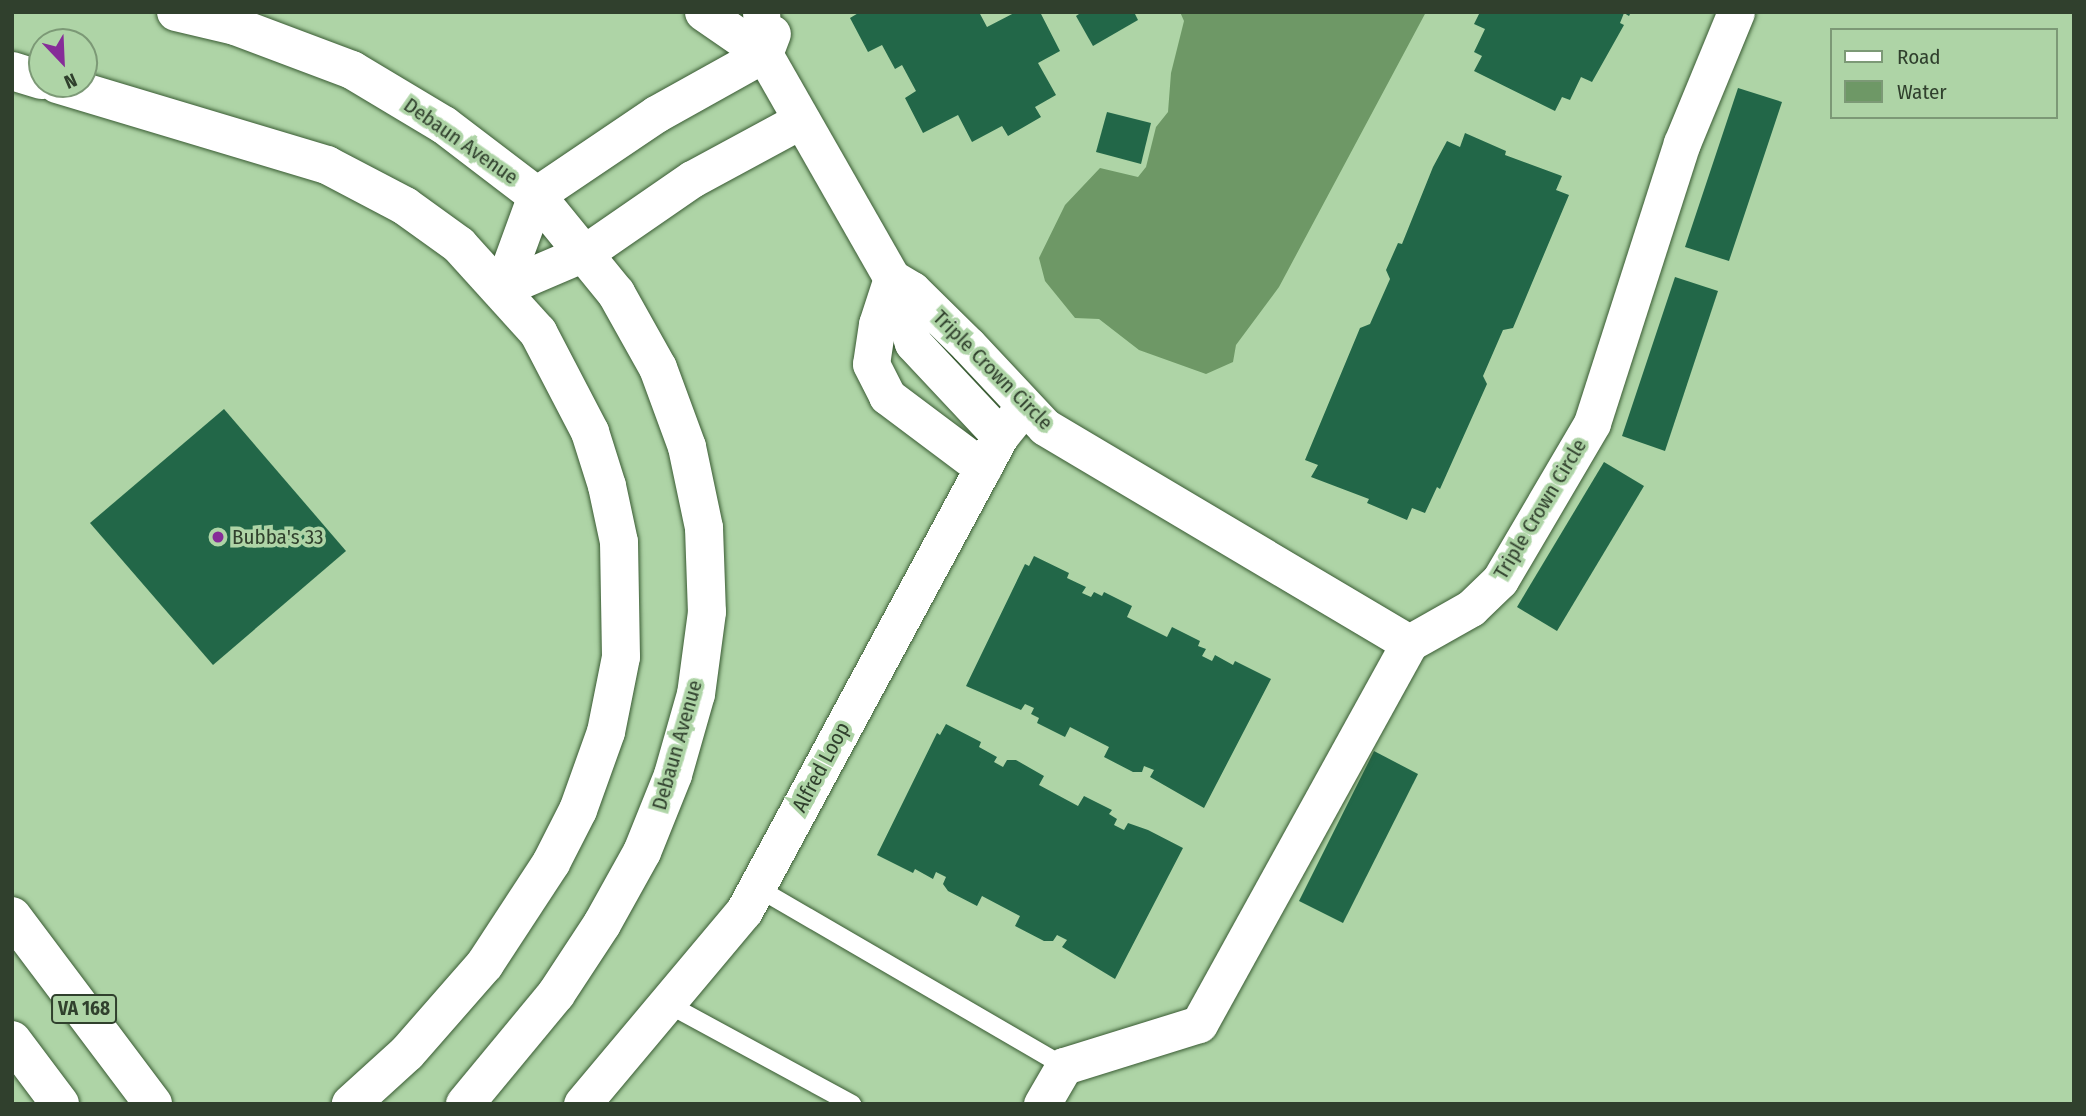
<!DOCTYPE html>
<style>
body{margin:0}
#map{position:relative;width:2086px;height:1116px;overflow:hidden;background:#aed4a6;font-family:"Fira Sans Condensed",sans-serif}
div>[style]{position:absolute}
.water>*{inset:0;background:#6e9866}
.building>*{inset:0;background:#226748}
.roads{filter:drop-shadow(0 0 2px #395b33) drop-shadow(0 0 2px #395b33)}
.service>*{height:18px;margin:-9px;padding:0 9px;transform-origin:9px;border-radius:9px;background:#fff}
.minor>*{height:37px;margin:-18.5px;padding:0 18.5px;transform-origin:18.5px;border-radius:18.5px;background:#fff}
.tertiary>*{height:38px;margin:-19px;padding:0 19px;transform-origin:19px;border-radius:19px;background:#fff}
.primary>*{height:38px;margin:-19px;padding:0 19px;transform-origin:19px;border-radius:19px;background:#fff}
.dots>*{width:19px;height:19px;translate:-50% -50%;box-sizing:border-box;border:4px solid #aed4a6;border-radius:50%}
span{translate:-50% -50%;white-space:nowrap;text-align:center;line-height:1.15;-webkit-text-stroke:7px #aed4a6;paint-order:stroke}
.shield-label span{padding:2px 5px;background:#aed4a6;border:2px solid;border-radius:5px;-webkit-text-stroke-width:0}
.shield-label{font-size:19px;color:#30402d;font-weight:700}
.street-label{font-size:21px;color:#30402d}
.poi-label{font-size:21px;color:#30402d}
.left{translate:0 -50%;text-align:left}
.frame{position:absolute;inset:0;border:14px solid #30402d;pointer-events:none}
.legend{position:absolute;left:1830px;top:28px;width:228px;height:91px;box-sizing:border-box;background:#aed4a6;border:2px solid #7c9976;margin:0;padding:9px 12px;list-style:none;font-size:21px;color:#30402d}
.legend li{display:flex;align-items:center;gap:14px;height:35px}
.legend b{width:35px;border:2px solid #7c9976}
.north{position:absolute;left:28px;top:28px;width:70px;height:70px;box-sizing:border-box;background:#aed4a6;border:2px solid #7c9976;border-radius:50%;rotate:157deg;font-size:19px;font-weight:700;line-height:28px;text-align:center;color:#30402d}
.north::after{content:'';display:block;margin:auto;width:24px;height:32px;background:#862c98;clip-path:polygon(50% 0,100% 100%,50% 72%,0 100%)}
</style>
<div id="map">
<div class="water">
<div style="clip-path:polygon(1180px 12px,1426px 12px,1279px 287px,1236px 345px,1233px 362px,1206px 374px,1139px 350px,1099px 319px,1075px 318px,1045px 281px,1039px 258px,1065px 205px,1100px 168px,1138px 177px,1146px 167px,1156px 127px,1168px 112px,1171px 73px,1184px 21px)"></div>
</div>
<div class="building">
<div style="clip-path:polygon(860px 12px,979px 12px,987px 27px,1016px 12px,1040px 12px,1060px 51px,1038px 63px,1056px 95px,1035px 107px,1041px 117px,1008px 136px,1002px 126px,972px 142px,958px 115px,923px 133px,905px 98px,916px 91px,902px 65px,895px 69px,882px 45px,868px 52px,850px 18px)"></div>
<div style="clip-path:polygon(1082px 12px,1134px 12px,1138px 20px,1093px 46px,1076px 16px)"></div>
<div style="clip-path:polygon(1480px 12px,1631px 12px,1629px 16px,1624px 13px,1620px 23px,1624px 25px,1592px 82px,1581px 77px,1570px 100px,1562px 97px,1555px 111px,1474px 71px,1482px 56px,1474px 52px,1485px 29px,1474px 24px)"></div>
<div style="clip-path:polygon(1738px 88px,1782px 102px,1729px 261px,1685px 247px)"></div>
<div style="clip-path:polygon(1107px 112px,1151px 123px,1141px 164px,1096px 152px)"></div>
<div style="clip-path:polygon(1465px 133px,1506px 151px,1505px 155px,1562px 176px,1556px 190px,1569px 195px,1513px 328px,1503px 330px,1483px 376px,1487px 384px,1440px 489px,1437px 487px,1425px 513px,1412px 508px,1407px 520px,1367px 503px,1369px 499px,1311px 477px,1318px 465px,1305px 460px,1360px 328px,1370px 324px,1390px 279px,1386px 270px,1398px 243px,1402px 244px,1433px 167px,1447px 141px,1460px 147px)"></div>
<div style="clip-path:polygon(1675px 277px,1718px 291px,1665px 451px,1622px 436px)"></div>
<div style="clip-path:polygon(224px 409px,346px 551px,213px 665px,90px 523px)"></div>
<div style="clip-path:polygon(1604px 462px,1644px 486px,1557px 631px,1517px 607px)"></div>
<div style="clip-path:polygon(1034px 556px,1069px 573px,1067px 578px,1086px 587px,1082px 593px,1091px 597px,1094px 592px,1102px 596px,1104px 592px,1132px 606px,1127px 617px,1167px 637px,1172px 627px,1200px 641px,1198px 646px,1206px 649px,1202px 656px,1212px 661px,1215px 655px,1233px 665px,1235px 661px,1271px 679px,1204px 808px,1150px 777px,1154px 770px,1144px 766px,1142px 772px,1133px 772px,1104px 757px,1109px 747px,1070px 727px,1065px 737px,1037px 723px,1039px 718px,1031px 714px,1034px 708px,1025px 704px,1021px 710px,966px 686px,1025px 564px,1029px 566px)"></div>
<div style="clip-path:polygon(946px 724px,981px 742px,979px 747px,997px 757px,994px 762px,1003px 767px,1007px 760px,1016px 760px,1044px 776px,1039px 785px,1078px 806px,1084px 796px,1112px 810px,1109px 814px,1117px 819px,1114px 825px,1124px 830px,1128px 823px,1148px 830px,1183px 848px,1115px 979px,1062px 947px,1067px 940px,1057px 935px,1053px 941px,1044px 941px,1015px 926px,1020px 916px,982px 896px,977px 906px,948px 891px,943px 884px,946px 877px,936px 872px,933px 879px,915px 869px,913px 873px,877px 855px,937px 733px,940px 735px)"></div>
<div style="clip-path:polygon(1374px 751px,1418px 774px,1343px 923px,1299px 901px)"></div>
</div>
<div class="roads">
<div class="service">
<div style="left:756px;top:887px;width:356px;rotate:30.2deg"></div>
<div style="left:666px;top:1003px;width:212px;rotate:28.5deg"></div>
</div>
<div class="minor">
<div style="left:703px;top:12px;width:74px;rotate:34.5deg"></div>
<div style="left:761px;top:12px;width:42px;rotate:85.9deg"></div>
<div style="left:764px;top:54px;width:258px;rotate:60.3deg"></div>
<div style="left:892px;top:278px;width:68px;rotate:72.1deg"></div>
<div style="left:913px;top:343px;width:127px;rotate:46.9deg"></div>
<div style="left:892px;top:278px;width:23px;rotate:31deg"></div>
<div style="left:912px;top:290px;width:78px;rotate:44.5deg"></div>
<div style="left:968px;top:345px;width:112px;rotate:46.8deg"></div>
<div style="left:1045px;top:427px;width:423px;rotate:30.7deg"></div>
<div style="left:1409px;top:643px;width:71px;rotate:-29.4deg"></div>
<div style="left:1471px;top:608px;width:40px;rotate:-44deg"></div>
<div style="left:1500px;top:580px;width:182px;rotate:-59.6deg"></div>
<div style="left:1592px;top:423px;width:294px;rotate:-72.2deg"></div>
<div style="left:1682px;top:143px;width:142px;rotate:-67.6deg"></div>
<div style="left:892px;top:278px;width:48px;rotate:108.1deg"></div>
<div style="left:877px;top:324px;width:40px;rotate:98.5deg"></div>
<div style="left:871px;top:364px;width:36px;rotate:63deg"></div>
<div style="left:887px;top:396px;width:120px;rotate:36.9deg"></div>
<div style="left:502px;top:288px;width:99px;rotate:-69.9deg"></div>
<div style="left:536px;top:195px;width:145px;rotate:-34deg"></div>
<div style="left:656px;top:114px;width:124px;rotate:-29.1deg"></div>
<div style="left:764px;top:54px;width:22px;rotate:-69deg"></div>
<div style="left:502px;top:288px;width:91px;rotate:-23.2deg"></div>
<div style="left:586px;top:252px;width:129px;rotate:-34.6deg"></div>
<div style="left:692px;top:179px;width:124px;rotate:-28.4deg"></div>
<div style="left:582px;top:1104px;width:252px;rotate:-50deg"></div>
<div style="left:744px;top:911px;width:540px;rotate:-61.68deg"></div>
<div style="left:1000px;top:436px;width:38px;rotate:-51deg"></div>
<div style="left:1042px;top:1104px;width:44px;rotate:-59.9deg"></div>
<div style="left:1064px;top:1066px;width:141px;rotate:-17.3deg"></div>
<div style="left:1199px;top:1024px;width:435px;rotate:-61.1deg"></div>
</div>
<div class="tertiary">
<div style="left:176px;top:12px;width:61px;rotate:13.3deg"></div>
<div style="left:235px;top:26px;width:125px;rotate:20.6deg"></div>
<div style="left:352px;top:70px;width:107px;rotate:30.9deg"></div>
<div style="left:444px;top:125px;width:116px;rotate:37.3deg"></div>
<div style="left:536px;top:195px;width:127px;rotate:50.8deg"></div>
<div style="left:616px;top:293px;width:86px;rotate:60.8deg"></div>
<div style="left:658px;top:368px;width:84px;rotate:69.8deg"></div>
<div style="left:687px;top:447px;width:83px;rotate:78.1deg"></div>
<div style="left:704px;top:528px;width:84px;rotate:88deg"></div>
<div style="left:707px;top:612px;width:83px;rotate:97.6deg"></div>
<div style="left:696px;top:694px;width:84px;rotate:105.9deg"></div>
<div style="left:673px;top:775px;width:83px;rotate:111.9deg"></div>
<div style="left:642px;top:852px;width:82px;rotate:119.1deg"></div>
<div style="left:602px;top:924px;width:84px;rotate:123.3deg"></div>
<div style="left:556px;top:994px;width:143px;rotate:129.6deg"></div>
<div style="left:12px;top:71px;width:31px;rotate:17deg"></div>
<div style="left:57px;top:84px;width:282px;rotate:16.7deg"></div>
<div style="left:327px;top:165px;width:88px;rotate:27.7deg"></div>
<div style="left:405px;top:206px;width:67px;rotate:35.8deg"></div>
<div style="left:459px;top:245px;width:118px;rotate:47.8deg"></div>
<div style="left:538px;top:332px;width:113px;rotate:62.5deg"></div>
<div style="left:590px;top:432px;width:57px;rotate:72.5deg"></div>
<div style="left:607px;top:486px;width:57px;rotate:77.9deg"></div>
<div style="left:619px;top:542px;width:115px;rotate:89deg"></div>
<div style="left:621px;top:657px;width:76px;rotate:101.3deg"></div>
<div style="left:606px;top:732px;width:83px;rotate:109.7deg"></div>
<div style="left:578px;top:810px;width:59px;rotate:117deg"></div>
<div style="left:551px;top:863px;width:121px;rotate:123.2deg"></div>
<div style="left:485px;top:964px;width:118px;rotate:131.2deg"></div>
<div style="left:407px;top:1053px;width:76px;rotate:137.7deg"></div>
</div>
<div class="primary">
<div style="left:12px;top:916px;width:235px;rotate:53.1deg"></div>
<div style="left:12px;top:1040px;width:80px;rotate:53.1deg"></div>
</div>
</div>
<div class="dots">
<div style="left:218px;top:537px;background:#862c98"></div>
</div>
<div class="shield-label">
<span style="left:84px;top:1009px">VA 168</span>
</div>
<div class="street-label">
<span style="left:461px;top:141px;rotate:35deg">Debaun Avenue</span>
<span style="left:993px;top:370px;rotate:45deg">Triple Crown Circle</span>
<span style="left:1540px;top:509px;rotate:-59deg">Triple Crown Circle</span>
<span style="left:677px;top:745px;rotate:-74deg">Debaun Avenue</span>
<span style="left:821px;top:767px;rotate:-62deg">Alfred Loop</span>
</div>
<div class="poi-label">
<span class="left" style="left:232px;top:537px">Bubba's 33</span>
</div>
<div class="frame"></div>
<ul class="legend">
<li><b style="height:9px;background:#fff"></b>Road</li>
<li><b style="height:19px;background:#6e9866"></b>Water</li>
</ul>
<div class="north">N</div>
</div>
